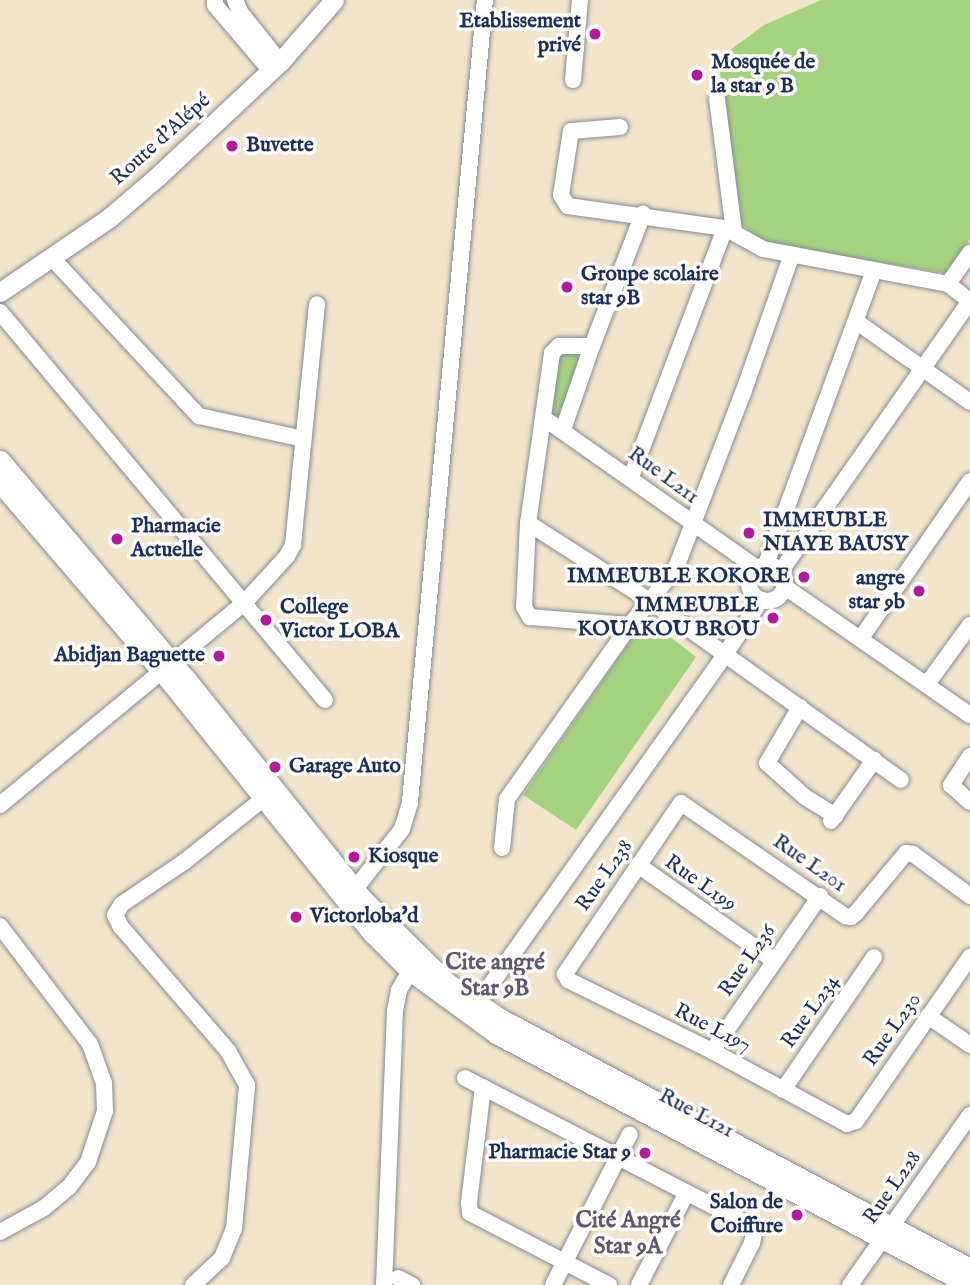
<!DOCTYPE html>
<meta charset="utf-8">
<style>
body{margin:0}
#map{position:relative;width:970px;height:1285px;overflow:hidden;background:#f2e5cb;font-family:"IM FELL English",serif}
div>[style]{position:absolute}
.green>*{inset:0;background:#a5d27f}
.roads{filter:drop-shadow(0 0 2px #868a94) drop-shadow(0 0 2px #868a94)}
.minor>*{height:16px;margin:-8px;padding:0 8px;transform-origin:8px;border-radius:8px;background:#fff}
.minor>.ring{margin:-8px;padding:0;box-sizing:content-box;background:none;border:16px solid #fff;border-radius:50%}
.major>*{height:19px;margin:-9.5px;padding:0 9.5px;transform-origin:9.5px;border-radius:9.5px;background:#fff}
.dots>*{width:19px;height:19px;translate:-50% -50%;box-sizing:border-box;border:4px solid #fdfcf7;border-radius:50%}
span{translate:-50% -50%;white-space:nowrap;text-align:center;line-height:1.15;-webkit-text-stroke:7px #fdfcf7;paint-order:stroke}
.poi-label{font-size:21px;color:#1b2f5e;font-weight:700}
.right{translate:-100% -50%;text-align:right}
.left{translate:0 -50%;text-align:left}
.street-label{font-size:21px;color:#1b2f5e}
.neighbourhood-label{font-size:23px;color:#5f5671;font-weight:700}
</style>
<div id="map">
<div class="green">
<div style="clip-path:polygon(821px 0,970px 0,970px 239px,946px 273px,763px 243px,742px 224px,718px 59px,764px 25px)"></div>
<div style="clip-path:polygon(574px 352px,580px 360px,562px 424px,549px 416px,554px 353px)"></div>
<div style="clip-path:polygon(646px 618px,696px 657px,576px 830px,523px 795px)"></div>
</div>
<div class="roads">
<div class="minor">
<div style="left:215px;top:0;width:5px;rotate:90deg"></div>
<div style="left:215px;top:5px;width:87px;rotate:49.7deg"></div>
<div style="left:235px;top:0;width:13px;rotate:67deg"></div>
<div style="left:240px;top:12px;width:64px;rotate:51.3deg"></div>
<div style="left:573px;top:80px;width:80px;rotate:-85deg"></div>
<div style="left:717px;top:99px;width:134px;rotate:82.7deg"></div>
<div style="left:620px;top:127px;width:49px;rotate:175.3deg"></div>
<div style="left:571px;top:131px;width:65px;rotate:98.9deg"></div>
<div style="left:561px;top:195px;width:13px;rotate:58deg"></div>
<div style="left:568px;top:206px;width:159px;rotate:8deg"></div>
<div style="left:725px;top:228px;width:43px;rotate:28.9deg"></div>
<div style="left:763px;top:249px;width:188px;rotate:10.7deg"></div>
<div style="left:948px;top:284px;width:28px;rotate:38deg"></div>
<div style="left:52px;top:258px;width:216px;rotate:47.1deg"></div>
<div style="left:199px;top:416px;width:107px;rotate:12.4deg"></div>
<div style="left:948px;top:284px;width:38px;rotate:-55deg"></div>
<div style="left:0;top:312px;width:506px;rotate:50.05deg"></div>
<div style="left:857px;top:322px;width:138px;rotate:35.3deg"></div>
<div style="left:592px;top:346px;width:33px;rotate:180deg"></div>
<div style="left:559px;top:346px;width:10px;rotate:135deg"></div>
<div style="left:552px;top:353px;width:172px;rotate:98deg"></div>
<div style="left:528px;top:523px;width:84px;rotate:92.7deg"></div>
<div style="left:524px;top:607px;width:12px;rotate:59deg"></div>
<div style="left:530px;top:617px;width:100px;rotate:4.6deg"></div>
<div style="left:545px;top:419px;width:259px;rotate:35.1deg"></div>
<div style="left:563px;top:430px;width:89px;rotate:-71deg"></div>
<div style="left:592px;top:346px;width:142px;rotate:-68.9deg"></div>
<div style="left:631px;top:477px;width:266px;rotate:-69.3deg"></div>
<div style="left:528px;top:523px;width:145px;rotate:32.6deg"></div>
<div style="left:650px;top:601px;width:308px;rotate:35.5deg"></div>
<div style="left:766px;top:564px;width:312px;rotate:-69.8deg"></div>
<div class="ring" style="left:749px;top:565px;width:20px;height:20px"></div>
<div style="left:781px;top:571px;width:330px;rotate:-55deg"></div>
<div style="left:785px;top:587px;width:225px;rotate:34.7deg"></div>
<div style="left:861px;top:638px;width:191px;rotate:-55.2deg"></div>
<div style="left:927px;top:684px;width:73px;rotate:-53.9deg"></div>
<div style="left:800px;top:707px;width:65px;rotate:120.5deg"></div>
<div style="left:767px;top:763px;width:51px;rotate:41.8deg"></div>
<div style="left:805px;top:797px;width:36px;rotate:32deg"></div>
<div style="left:970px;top:756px;width:35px;rotate:123deg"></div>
<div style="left:951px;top:785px;width:25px;rotate:42deg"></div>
<div style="left:0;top:805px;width:317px;rotate:-39.6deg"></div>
<div style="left:244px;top:603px;width:64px;rotate:-47.5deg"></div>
<div style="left:287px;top:556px;width:13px;rotate:-61deg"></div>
<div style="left:293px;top:545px;width:242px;rotate:-84.3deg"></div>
<div style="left:831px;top:821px;width:75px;rotate:-54.8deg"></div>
<div style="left:502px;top:848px;width:49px;rotate:-84.2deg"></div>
<div style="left:507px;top:799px;width:213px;rotate:-54.7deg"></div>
<div style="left:630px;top:625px;width:73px;rotate:-51.1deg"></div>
<div style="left:676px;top:568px;width:187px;rotate:-69.1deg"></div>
<div style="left:743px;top:393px;width:147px;rotate:-70.6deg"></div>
<div style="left:638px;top:865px;width:165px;rotate:35.1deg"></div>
<div style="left:355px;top:889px;width:76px;rotate:-51.9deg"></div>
<div style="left:402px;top:829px;width:28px;rotate:-73deg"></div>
<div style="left:410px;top:802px;width:805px;rotate:-84.66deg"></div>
<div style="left:970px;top:896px;width:71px;rotate:-143.6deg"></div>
<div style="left:913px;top:854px;width:7px;rotate:-172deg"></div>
<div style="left:906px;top:853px;width:78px;rotate:129.8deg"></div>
<div style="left:856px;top:913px;width:6px;rotate:141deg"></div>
<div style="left:851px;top:917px;width:6px;rotate:-171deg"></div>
<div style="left:845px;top:916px;width:199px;rotate:-145.4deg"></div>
<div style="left:681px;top:803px;width:207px;rotate:124.2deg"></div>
<div style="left:565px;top:974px;width:7px;rotate:63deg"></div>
<div style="left:568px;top:980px;width:161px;rotate:26.2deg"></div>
<div style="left:712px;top:1051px;width:153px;rotate:28.4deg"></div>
<div style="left:847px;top:1124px;width:9px;rotate:-18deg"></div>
<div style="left:856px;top:1121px;width:200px;rotate:-55.2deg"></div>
<div style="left:0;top:926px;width:148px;rotate:52.7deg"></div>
<div style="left:90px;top:1044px;width:41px;rotate:70.3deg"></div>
<div style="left:104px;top:1083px;width:28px;rotate:88deg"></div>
<div style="left:105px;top:1111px;width:54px;rotate:108.4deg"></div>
<div style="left:88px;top:1162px;width:31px;rotate:127deg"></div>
<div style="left:69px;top:1187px;width:33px;rotate:140deg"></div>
<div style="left:44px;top:1208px;width:50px;rotate:151.4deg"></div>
<div style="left:477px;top:1004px;width:427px;rotate:-54.6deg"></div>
<div style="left:724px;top:656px;width:67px;rotate:-56.5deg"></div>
<div style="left:928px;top:1016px;width:51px;rotate:34.6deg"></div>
<div style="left:712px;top:1051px;width:189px;rotate:-55.1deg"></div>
<div style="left:465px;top:1078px;width:326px;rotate:27.3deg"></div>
<div style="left:755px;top:1228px;width:15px;rotate:101deg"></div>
<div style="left:752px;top:1243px;width:47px;rotate:116.6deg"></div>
<div style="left:483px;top:1087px;width:117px;rotate:96.9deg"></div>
<div style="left:469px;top:1203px;width:10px;rotate:84deg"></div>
<div style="left:470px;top:1213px;width:157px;rotate:27.4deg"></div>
<div style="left:783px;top:1090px;width:161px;rotate:-55.6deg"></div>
<div style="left:398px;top:1278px;width:16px;rotate:27deg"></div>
<div style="left:193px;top:1285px;width:40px;rotate:-43deg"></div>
<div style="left:222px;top:1258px;width:31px;rotate:-68deg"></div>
<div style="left:234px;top:1229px;width:145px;rotate:-84.8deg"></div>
<div style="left:247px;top:1085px;width:38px;rotate:-119deg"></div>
<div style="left:229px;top:1052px;width:165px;rotate:-130.8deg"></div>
<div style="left:121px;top:927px;width:13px;rotate:-117deg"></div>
<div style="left:115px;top:915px;width:13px;rotate:-58deg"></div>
<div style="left:122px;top:904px;width:75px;rotate:-34.1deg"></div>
<div style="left:184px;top:862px;width:101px;rotate:-38.6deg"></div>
<div style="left:384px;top:1285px;width:274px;rotate:-87.7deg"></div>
<div style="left:395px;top:1011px;width:21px;rotate:-79deg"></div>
<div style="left:399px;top:990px;width:22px;rotate:-60deg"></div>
<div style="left:553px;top:1285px;width:169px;rotate:-63deg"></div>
<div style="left:639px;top:1285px;width:102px;rotate:-62.7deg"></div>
<div style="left:850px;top:1285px;width:208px;rotate:-54.8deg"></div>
</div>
<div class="major">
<div style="left:0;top:292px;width:132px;rotate:-34.2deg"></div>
<div style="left:109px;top:218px;width:65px;rotate:-40.6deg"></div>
<div style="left:158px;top:176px;width:167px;rotate:-43.1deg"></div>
<div style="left:280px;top:62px;width:82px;rotate:-48.9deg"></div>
<div style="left:0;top:460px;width:285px;rotate:49.6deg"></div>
<div style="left:185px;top:677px;width:283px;rotate:51.3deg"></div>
<div style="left:362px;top:898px;width:121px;rotate:44.7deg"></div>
<div style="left:448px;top:983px;width:63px;rotate:33.9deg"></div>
<div style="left:500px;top:1018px;width:532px;rotate:28.01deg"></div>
<div style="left:0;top:483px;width:249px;rotate:49.4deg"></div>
<div style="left:162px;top:672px;width:335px;rotate:51.2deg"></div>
<div style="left:372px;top:933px;width:54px;rotate:45deg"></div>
<div style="left:410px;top:971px;width:107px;rotate:36.2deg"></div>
<div style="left:496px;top:1034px;width:535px;rotate:27.95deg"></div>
</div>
</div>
<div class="dots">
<div style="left:595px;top:34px;background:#b5179e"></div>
<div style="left:697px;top:75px;background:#b5179e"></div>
<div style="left:232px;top:146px;background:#b5179e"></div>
<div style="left:567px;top:287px;background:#b5179e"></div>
<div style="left:749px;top:533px;background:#b5179e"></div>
<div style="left:117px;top:539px;background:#b5179e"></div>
<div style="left:804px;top:577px;background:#b5179e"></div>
<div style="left:919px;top:591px;background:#b5179e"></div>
<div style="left:773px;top:618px;background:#b5179e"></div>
<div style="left:266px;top:620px;background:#b5179e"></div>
<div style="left:219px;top:656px;background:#b5179e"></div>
<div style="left:275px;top:767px;background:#b5179e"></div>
<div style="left:354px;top:857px;background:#b5179e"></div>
<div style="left:296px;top:917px;background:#b5179e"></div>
<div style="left:645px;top:1153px;background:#b5179e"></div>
<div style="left:797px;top:1215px;background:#b5179e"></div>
</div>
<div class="poi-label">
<span class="right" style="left:581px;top:34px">Etablissement<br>privé</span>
<span class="left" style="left:711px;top:75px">Mosquée de<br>la star 9 B</span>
<span class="left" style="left:246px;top:146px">Buvette</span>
<span class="left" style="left:581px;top:287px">Groupe scolaire<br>star 9B</span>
<span class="left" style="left:763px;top:533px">IMMEUBLE<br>NIAYE BAUSY</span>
<span class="left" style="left:131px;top:539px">Pharmacie<br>Actuelle</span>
<span class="right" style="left:790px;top:577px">IMMEUBLE KOKORE</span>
<span class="right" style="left:905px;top:591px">angre<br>star 9b</span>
<span class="right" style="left:759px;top:618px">IMMEUBLE<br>KOUAKOU BROU</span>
<span class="left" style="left:280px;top:620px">College<br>Victor LOBA</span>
<span class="right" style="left:205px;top:656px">Abidjan Baguette</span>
<span class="left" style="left:289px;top:767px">Garage Auto</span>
<span class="left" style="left:368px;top:857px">Kiosque</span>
<span class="left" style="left:310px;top:917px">Victorloba'd</span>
<span class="right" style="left:631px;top:1153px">Pharmacie Star 9</span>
<span class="right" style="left:783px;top:1215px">Salon de<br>Coiffure</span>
</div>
<div class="street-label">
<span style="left:161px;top:140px;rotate:-42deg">Route d'Alépé</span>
<span style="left:663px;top:476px;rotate:36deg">Rue L211</span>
<span style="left:809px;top:864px;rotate:35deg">Rue L201</span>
<span style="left:605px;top:876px;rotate:-55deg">Rue L238</span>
<span style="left:700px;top:884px;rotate:35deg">Rue L199</span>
<span style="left:748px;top:961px;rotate:-55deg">Rue L236</span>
<span style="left:811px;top:1012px;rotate:-55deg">Rue L234</span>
<span style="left:712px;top:1029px;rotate:27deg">Rue L197</span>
<span style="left:893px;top:1030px;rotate:-55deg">Rue L230</span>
<span style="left:696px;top:1114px;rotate:28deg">Rue L121</span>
<span style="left:893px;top:1188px;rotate:-55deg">Rue L228</span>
</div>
<div class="neighbourhood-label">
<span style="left:495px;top:976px">Cite angré<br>Star 9B</span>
<span style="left:628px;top:1234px">Cité Angré<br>Star 9A</span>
</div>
</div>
